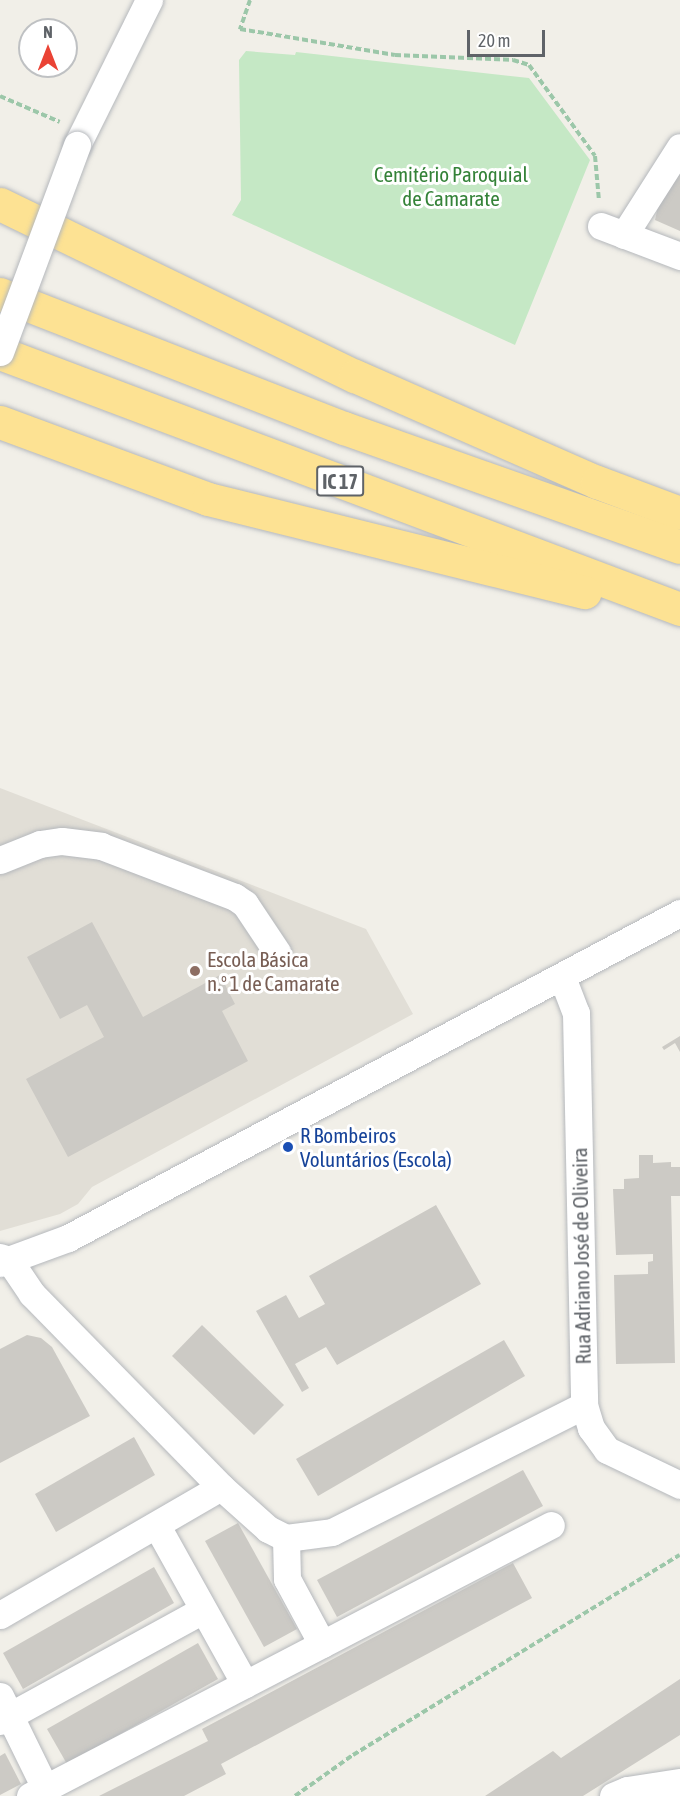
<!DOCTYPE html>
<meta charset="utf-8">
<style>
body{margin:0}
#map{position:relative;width:680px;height:1796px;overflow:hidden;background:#f1efe8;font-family:"Asap Condensed",sans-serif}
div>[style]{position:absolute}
.education>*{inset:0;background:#e1ded6}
.green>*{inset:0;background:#c5e8c5}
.building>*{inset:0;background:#cccac5}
.path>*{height:4px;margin-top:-2px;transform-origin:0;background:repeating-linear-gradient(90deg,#9cc7a9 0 6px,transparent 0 9px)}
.roads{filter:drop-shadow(0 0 2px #b5b8bc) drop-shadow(0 0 2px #b5b8bc)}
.minor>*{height:27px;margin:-13.5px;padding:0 13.5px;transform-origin:13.5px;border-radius:13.5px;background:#fff}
.highway>*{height:33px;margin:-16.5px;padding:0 16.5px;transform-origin:16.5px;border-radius:16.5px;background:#fde293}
.bridges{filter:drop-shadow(0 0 2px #b5b8bc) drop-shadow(0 0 2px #b5b8bc)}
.minor-bridge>*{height:27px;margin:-13.5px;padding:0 13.5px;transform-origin:13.5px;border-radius:13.5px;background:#fff}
.dots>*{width:16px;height:16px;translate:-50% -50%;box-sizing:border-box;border:3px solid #fff;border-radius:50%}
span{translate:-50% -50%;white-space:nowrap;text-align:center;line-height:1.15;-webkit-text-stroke:6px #fff;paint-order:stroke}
.shield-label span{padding:2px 4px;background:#fff;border:2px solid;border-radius:4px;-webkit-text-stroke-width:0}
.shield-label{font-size:20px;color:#5f6368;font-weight:700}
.park-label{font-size:21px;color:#348238}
.education-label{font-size:21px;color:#785e54}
.left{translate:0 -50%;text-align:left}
.transit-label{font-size:21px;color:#164399}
.street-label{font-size:21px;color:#5f6368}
.north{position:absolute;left:18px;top:18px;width:60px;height:60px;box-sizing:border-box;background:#fff;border:2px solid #bfc1c3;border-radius:50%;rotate:0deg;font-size:16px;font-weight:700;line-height:24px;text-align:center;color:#5f6368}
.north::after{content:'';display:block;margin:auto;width:21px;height:27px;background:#ea4335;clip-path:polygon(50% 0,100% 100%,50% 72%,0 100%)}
.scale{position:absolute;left:467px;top:30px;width:78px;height:27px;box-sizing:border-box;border:3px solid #5f6368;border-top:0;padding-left:8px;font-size:18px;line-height:21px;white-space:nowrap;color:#5f6368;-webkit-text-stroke:4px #fff;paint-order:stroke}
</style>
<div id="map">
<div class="education">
<div style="clip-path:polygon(0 788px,366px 929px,413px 1014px,92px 1187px,78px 1204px,60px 1214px,0 1231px)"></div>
</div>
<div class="green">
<div style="clip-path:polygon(246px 51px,295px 55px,296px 52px,529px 78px,590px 160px,515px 345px,232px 215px,241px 200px,239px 60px)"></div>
</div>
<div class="building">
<div style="clip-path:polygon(680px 166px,680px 231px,655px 220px,659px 202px)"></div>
<div style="clip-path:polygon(92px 922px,143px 1017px,220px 975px,235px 1004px,222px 1011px,248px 1061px,68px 1157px,26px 1079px,104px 1037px,87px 1005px,60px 1019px,27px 957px)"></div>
<div style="clip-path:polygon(680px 1036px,680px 1052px,675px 1043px,664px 1050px,662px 1047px)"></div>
<div style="clip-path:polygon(639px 1155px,653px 1155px,653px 1163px,671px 1162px,671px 1167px,680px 1167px,680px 1196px,671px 1196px,675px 1363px,616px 1364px,614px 1275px,648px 1274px,648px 1262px,653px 1261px,653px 1254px,616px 1255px,613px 1189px,624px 1189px,624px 1179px,639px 1178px)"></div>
<div style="clip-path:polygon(436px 1205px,481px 1284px,337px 1365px,326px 1347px,295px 1364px,309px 1388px,302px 1392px,256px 1311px,286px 1295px,299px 1318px,325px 1304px,309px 1276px)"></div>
<div style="clip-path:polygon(202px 1325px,284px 1405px,254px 1435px,172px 1356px)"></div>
<div style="clip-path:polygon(27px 1335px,41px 1338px,52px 1347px,90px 1416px,0 1463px,0 1349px)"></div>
<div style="clip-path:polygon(504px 1340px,525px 1376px,318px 1496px,296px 1459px)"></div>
<div style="clip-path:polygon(134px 1437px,155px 1475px,56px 1532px,35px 1494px)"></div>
<div style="clip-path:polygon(523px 1470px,543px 1506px,337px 1617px,317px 1580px)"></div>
<div style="clip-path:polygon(238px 1523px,297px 1629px,264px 1647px,205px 1541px)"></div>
<div style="clip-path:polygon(513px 1563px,532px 1598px,221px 1764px,226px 1774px,184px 1796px,99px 1796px,208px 1741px,202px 1729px)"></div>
<div style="clip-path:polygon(154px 1567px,174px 1603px,23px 1689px,3px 1653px)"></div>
<div style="clip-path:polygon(198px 1643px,218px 1679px,67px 1764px,47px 1729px)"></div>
<div style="clip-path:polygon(680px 1679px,680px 1735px,583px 1796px,485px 1796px,553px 1751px,561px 1758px)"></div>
<div style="clip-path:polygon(5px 1753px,21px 1784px,0 1795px,0 1756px)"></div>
</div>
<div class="path">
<div style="left:250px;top:0;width:31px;rotate:109deg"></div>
<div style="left:240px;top:29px;width:157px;rotate:9.5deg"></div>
<div style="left:395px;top:55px;width:118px;rotate:2.4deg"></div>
<div style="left:513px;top:60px;width:17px;rotate:17deg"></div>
<div style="left:529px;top:65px;width:112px;rotate:54deg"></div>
<div style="left:595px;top:156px;width:45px;rotate:84.9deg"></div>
<div style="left:0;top:96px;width:65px;rotate:23.4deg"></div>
<div style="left:295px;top:1796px;width:71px;rotate:-35.3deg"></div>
<div style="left:353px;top:1755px;width:383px;rotate:-31.5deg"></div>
</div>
<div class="roads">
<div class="minor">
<div style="left:77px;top:145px;width:162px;rotate:-63.6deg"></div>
<div style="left:601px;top:226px;width:85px;rotate:20.8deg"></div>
<div style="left:624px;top:235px;width:104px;rotate:-57.5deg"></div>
<div style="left:0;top:860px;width:43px;rotate:-21.8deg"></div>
<div style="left:40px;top:844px;width:22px;rotate:-8deg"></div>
<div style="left:62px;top:841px;width:39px;rotate:7deg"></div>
<div style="left:101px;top:846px;width:143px;rotate:20.8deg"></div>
<div style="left:235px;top:897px;width:12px;rotate:35deg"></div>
<div style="left:245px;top:904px;width:58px;rotate:56.3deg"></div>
<div style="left:562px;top:977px;width:39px;rotate:69deg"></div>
<div style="left:576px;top:1013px;width:392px;rotate:88.8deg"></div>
<div style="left:584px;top:1405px;width:24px;rotate:73deg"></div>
<div style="left:591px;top:1428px;width:27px;rotate:54deg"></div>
<div style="left:607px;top:1450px;width:81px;rotate:25.6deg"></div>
<div style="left:0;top:1257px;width:9px;rotate:18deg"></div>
<div style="left:9px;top:1260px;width:41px;rotate:55.9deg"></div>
<div style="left:32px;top:1294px;width:270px;rotate:45.6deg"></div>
<div style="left:221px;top:1487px;width:63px;rotate:41.8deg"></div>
<div style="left:268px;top:1529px;width:20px;rotate:27deg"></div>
<div style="left:286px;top:1538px;width:46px;rotate:-7.4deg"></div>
<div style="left:332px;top:1532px;width:282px;rotate:-26.7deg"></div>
<div style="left:0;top:1263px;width:72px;rotate:-20.2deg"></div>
<div style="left:68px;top:1238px;width:693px;rotate:-27.97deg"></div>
<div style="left:157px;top:1526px;width:181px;rotate:60.9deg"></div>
<div style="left:286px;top:1538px;width:41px;rotate:88.6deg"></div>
<div style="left:287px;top:1579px;width:74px;rotate:61.7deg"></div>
<div style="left:0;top:1615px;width:255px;rotate:-30.1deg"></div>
<div style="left:0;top:1696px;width:102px;rotate:63.9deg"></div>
<div style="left:0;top:1721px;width:231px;rotate:-28.7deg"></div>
<div style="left:30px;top:1796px;width:587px;rotate:-27.48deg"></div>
<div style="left:613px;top:1796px;width:15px;rotate:-23deg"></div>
<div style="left:627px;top:1790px;width:54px;rotate:-8.6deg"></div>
</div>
<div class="highway">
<div style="left:0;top:204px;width:394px;rotate:25.9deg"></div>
<div style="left:355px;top:376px;width:264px;rotate:23.7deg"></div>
<div style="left:597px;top:482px;width:89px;rotate:20.5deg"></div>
<div style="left:0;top:294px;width:369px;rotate:21.3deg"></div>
<div style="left:344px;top:428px;width:356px;rotate:19.5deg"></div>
<div style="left:0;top:353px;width:727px;rotate:20.63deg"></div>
<div style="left:0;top:422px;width:222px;rotate:20.3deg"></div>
<div style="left:208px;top:499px;width:388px;rotate:13.9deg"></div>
</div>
</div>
<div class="bridges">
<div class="minor-bridge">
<div style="left:0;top:352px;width:221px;rotate:-69.6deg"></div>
</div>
</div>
<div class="dots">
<div style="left:195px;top:971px;background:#8d6e63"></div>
<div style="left:288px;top:1147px;background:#1a4fb4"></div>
</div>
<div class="shield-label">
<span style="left:340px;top:481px">IC 17</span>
</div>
<div class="park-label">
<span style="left:451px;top:186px">Cemitério Paroquial<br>de Camarate</span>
</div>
<div class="education-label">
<span class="left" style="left:207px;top:971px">Escola Básica<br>n.º 1 de Camarate</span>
</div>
<div class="transit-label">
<span class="left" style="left:300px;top:1147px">R Bombeiros<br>Voluntários (Escola)</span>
</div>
<div class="street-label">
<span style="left:581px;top:1256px;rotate:-91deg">Rua Adriano José de Oliveira</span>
</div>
<div class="north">N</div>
<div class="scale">20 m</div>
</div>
